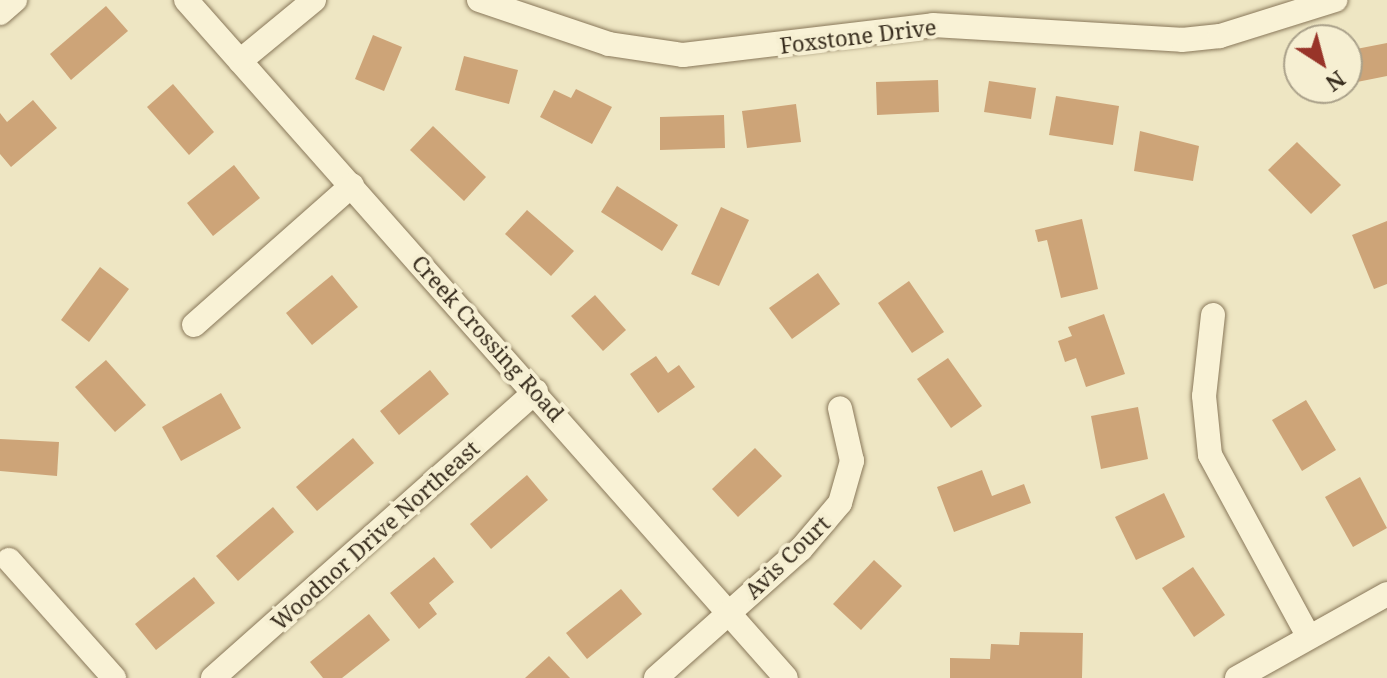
<!DOCTYPE html>
<style>
body{margin:0}
#map{position:relative;width:1387px;height:678px;overflow:hidden;background:#eee6c3;font-family:"Noto Serif",serif}
div>[style]{position:absolute}
.building>*{inset:0;background:#cda478}
.roads{filter:drop-shadow(0 0 2px #89785a) drop-shadow(0 0 2px #89785a)}
.minor>*{height:24px;margin:-12px;padding:0 12px;transform-origin:12px;border-radius:12px;background:#f9f2d6}
span{translate:-50% -50%;white-space:nowrap;text-align:center;line-height:1.15;-webkit-text-stroke:8px #f6efd2;paint-order:stroke}
.street-label{font-size:22px;color:#382d1e}
.north{position:absolute;left:1283px;top:24px;width:80px;height:80px;box-sizing:border-box;background:#f6efd2;border:2px solid #aaa18a;border-radius:50%;rotate:144deg;font-size:22px;font-weight:700;line-height:32px;text-align:center;color:#382d1e}
.north::after{content:'';display:block;margin:auto;width:28px;height:36px;background:#983429;clip-path:polygon(50% 0,100% 100%,50% 72%,0 100%)}
</style>
<div id="map">
<div class="building">
<div style="clip-path:polygon(106px 6px,128px 31px,71px 80px,50px 54px)"></div>
<div style="clip-path:polygon(373px 35px,402px 47px,384px 91px,355px 79px)"></div>
<div style="clip-path:polygon(1387px 43px,1387px 76px,1357px 82px,1351px 50px)"></div>
<div style="clip-path:polygon(464px 56px,518px 70px,509px 104px,455px 90px)"></div>
<div style="clip-path:polygon(938px 80px,939px 112px,877px 115px,876px 82px)"></div>
<div style="clip-path:polygon(989px 81px,1036px 88px,1031px 119px,984px 112px)"></div>
<div style="clip-path:polygon(173px 84px,214px 132px,189px 155px,147px 107px)"></div>
<div style="clip-path:polygon(576px 89px,612px 107px,592px 144px,540px 117px,554px 90px,571px 98px)"></div>
<div style="clip-path:polygon(1056px 96px,1119px 106px,1113px 145px,1049px 135px)"></div>
<div style="clip-path:polygon(33px 100px,57px 128px,11px 167px,0 154px,0 113px,7px 122px)"></div>
<div style="clip-path:polygon(796px 104px,801px 142px,747px 148px,742px 111px)"></div>
<div style="clip-path:polygon(724px 115px,725px 148px,660px 150px,660px 117px)"></div>
<div style="clip-path:polygon(433px 126px,486px 177px,464px 201px,410px 150px)"></div>
<div style="clip-path:polygon(1140px 131px,1199px 146px,1193px 181px,1134px 171px)"></div>
<div style="clip-path:polygon(1297px 142px,1341px 185px,1311px 214px,1268px 170px)"></div>
<div style="clip-path:polygon(234px 165px,260px 198px,213px 236px,187px 203px)"></div>
<div style="clip-path:polygon(617px 186px,678px 225px,662px 251px,601px 212px)"></div>
<div style="clip-path:polygon(721px 207px,749px 220px,719px 286px,691px 274px)"></div>
<div style="clip-path:polygon(527px 210px,574px 251px,551px 276px,505px 234px)"></div>
<div style="clip-path:polygon(1082px 219px,1098px 289px,1061px 298px,1047px 240px,1038px 242px,1035px 230px)"></div>
<div style="clip-path:polygon(1387px 221px,1387px 284px,1374px 289px,1352px 235px)"></div>
<div style="clip-path:polygon(100px 267px,129px 289px,89px 342px,61px 320px)"></div>
<div style="clip-path:polygon(818px 273px,840px 304px,792px 339px,769px 308px)"></div>
<div style="clip-path:polygon(332px 275px,358px 307px,312px 345px,286px 313px)"></div>
<div style="clip-path:polygon(909px 281px,944px 332px,912px 353px,878px 303px)"></div>
<div style="clip-path:polygon(595px 295px,626px 330px,603px 351px,571px 316px)"></div>
<div style="clip-path:polygon(1104px 314px,1125px 374px,1086px 387px,1076px 358px,1065px 362px,1058px 341px,1072px 336px,1068px 327px)"></div>
<div style="clip-path:polygon(656px 356px,668px 373px,679px 365px,695px 387px,658px 413px,630px 374px)"></div>
<div style="clip-path:polygon(948px 358px,982px 406px,951px 428px,917px 379px)"></div>
<div style="clip-path:polygon(106px 360px,146px 405px,115px 432px,75px 387px)"></div>
<div style="clip-path:polygon(430px 370px,449px 394px,399px 435px,380px 411px)"></div>
<div style="clip-path:polygon(221px 393px,241px 428px,181px 461px,162px 427px)"></div>
<div style="clip-path:polygon(1306px 400px,1336px 450px,1302px 471px,1272px 420px)"></div>
<div style="clip-path:polygon(1138px 407px,1148px 459px,1101px 469px,1091px 416px)"></div>
<div style="clip-path:polygon(353px 438px,374px 463px,317px 511px,296px 487px)"></div>
<div style="clip-path:polygon(0 439px,59px 442px,57px 476px,0 471px)"></div>
<div style="clip-path:polygon(755px 448px,782px 476px,738px 517px,712px 489px)"></div>
<div style="clip-path:polygon(982px 470px,992px 496px,1024px 484px,1031px 503px,954px 532px,937px 487px)"></div>
<div style="clip-path:polygon(527px 475px,548px 500px,491px 549px,470px 524px)"></div>
<div style="clip-path:polygon(1360px 477px,1387px 528px,1353px 547px,1325px 497px)"></div>
<div style="clip-path:polygon(1164px 493px,1185px 537px,1136px 560px,1115px 517px)"></div>
<div style="clip-path:polygon(273px 507px,294px 532px,238px 581px,216px 556px)"></div>
<div style="clip-path:polygon(434px 557px,454px 582px,429px 603px,437px 614px,419px 629px,390px 593px)"></div>
<div style="clip-path:polygon(874px 560px,902px 586px,861px 630px,833px 604px)"></div>
<div style="clip-path:polygon(1193px 567px,1225px 615px,1194px 637px,1162px 588px)"></div>
<div style="clip-path:polygon(194px 577px,215px 603px,156px 650px,135px 624px)"></div>
<div style="clip-path:polygon(621px 589px,642px 614px,587px 659px,566px 633px)"></div>
<div style="clip-path:polygon(369px 614px,390px 640px,342px 678px,323px 678px,310px 662px)"></div>
<div style="clip-path:polygon(1020px 632px,1083px 633px,1082px 678px,950px 678px,950px 658px,990px 659px,991px 644px,1019px 645px)"></div>
<div style="clip-path:polygon(549px 656px,570px 678px,525px 678px)"></div>
</div>
<div class="roads">
<div class="minor">
<div style="left:186px;top:0;width:905px;rotate:48.49deg"></div>
<div style="left:479px;top:0;width:137px;rotate:18.7deg"></div>
<div style="left:609px;top:44px;width:75px;rotate:8.5deg"></div>
<div style="left:683px;top:55px;width:252px;rotate:-6.8deg"></div>
<div style="left:933px;top:25px;width:249px;rotate:3.4deg"></div>
<div style="left:1182px;top:40px;width:38px;rotate:-6deg"></div>
<div style="left:1220px;top:36px;width:121px;rotate:-17.4deg"></div>
<div style="left:0;top:13px;width:20px;rotate:-41deg"></div>
<div style="left:240px;top:61px;width:96px;rotate:-39.5deg"></div>
<div style="left:1213px;top:315px;width:81px;rotate:96.3deg"></div>
<div style="left:1204px;top:396px;width:59px;rotate:84.2deg"></div>
<div style="left:1210px;top:455px;width:207px;rotate:61.5deg"></div>
<div style="left:194px;top:325px;width:211px;rotate:-41.5deg"></div>
<div style="left:9px;top:560px;width:158px;rotate:48.3deg"></div>
<div style="left:213px;top:678px;width:432px;rotate:-41.6deg"></div>
<div style="left:656px;top:678px;width:194px;rotate:-41.7deg"></div>
<div style="left:801px;top:549px;width:60px;rotate:-49.7deg"></div>
<div style="left:840px;top:503px;width:44px;rotate:-74.1deg"></div>
<div style="left:852px;top:461px;width:54px;rotate:-102.8deg"></div>
<div style="left:1237px;top:678px;width:172px;rotate:-29.2deg"></div>
</div>
</div>
<div class="street-label">
<span style="left:858px;top:36px;rotate:-7deg">Foxstone Drive</span>
<span style="left:488px;top:338px;rotate:48deg">Creek Crossing Road</span>
<span style="left:375px;top:535px;rotate:-42deg">Woodnor Drive Northeast</span>
<span style="left:787px;top:557px;rotate:-44deg">Avis Court</span>
</div>
<div class="north">N</div>
</div>
